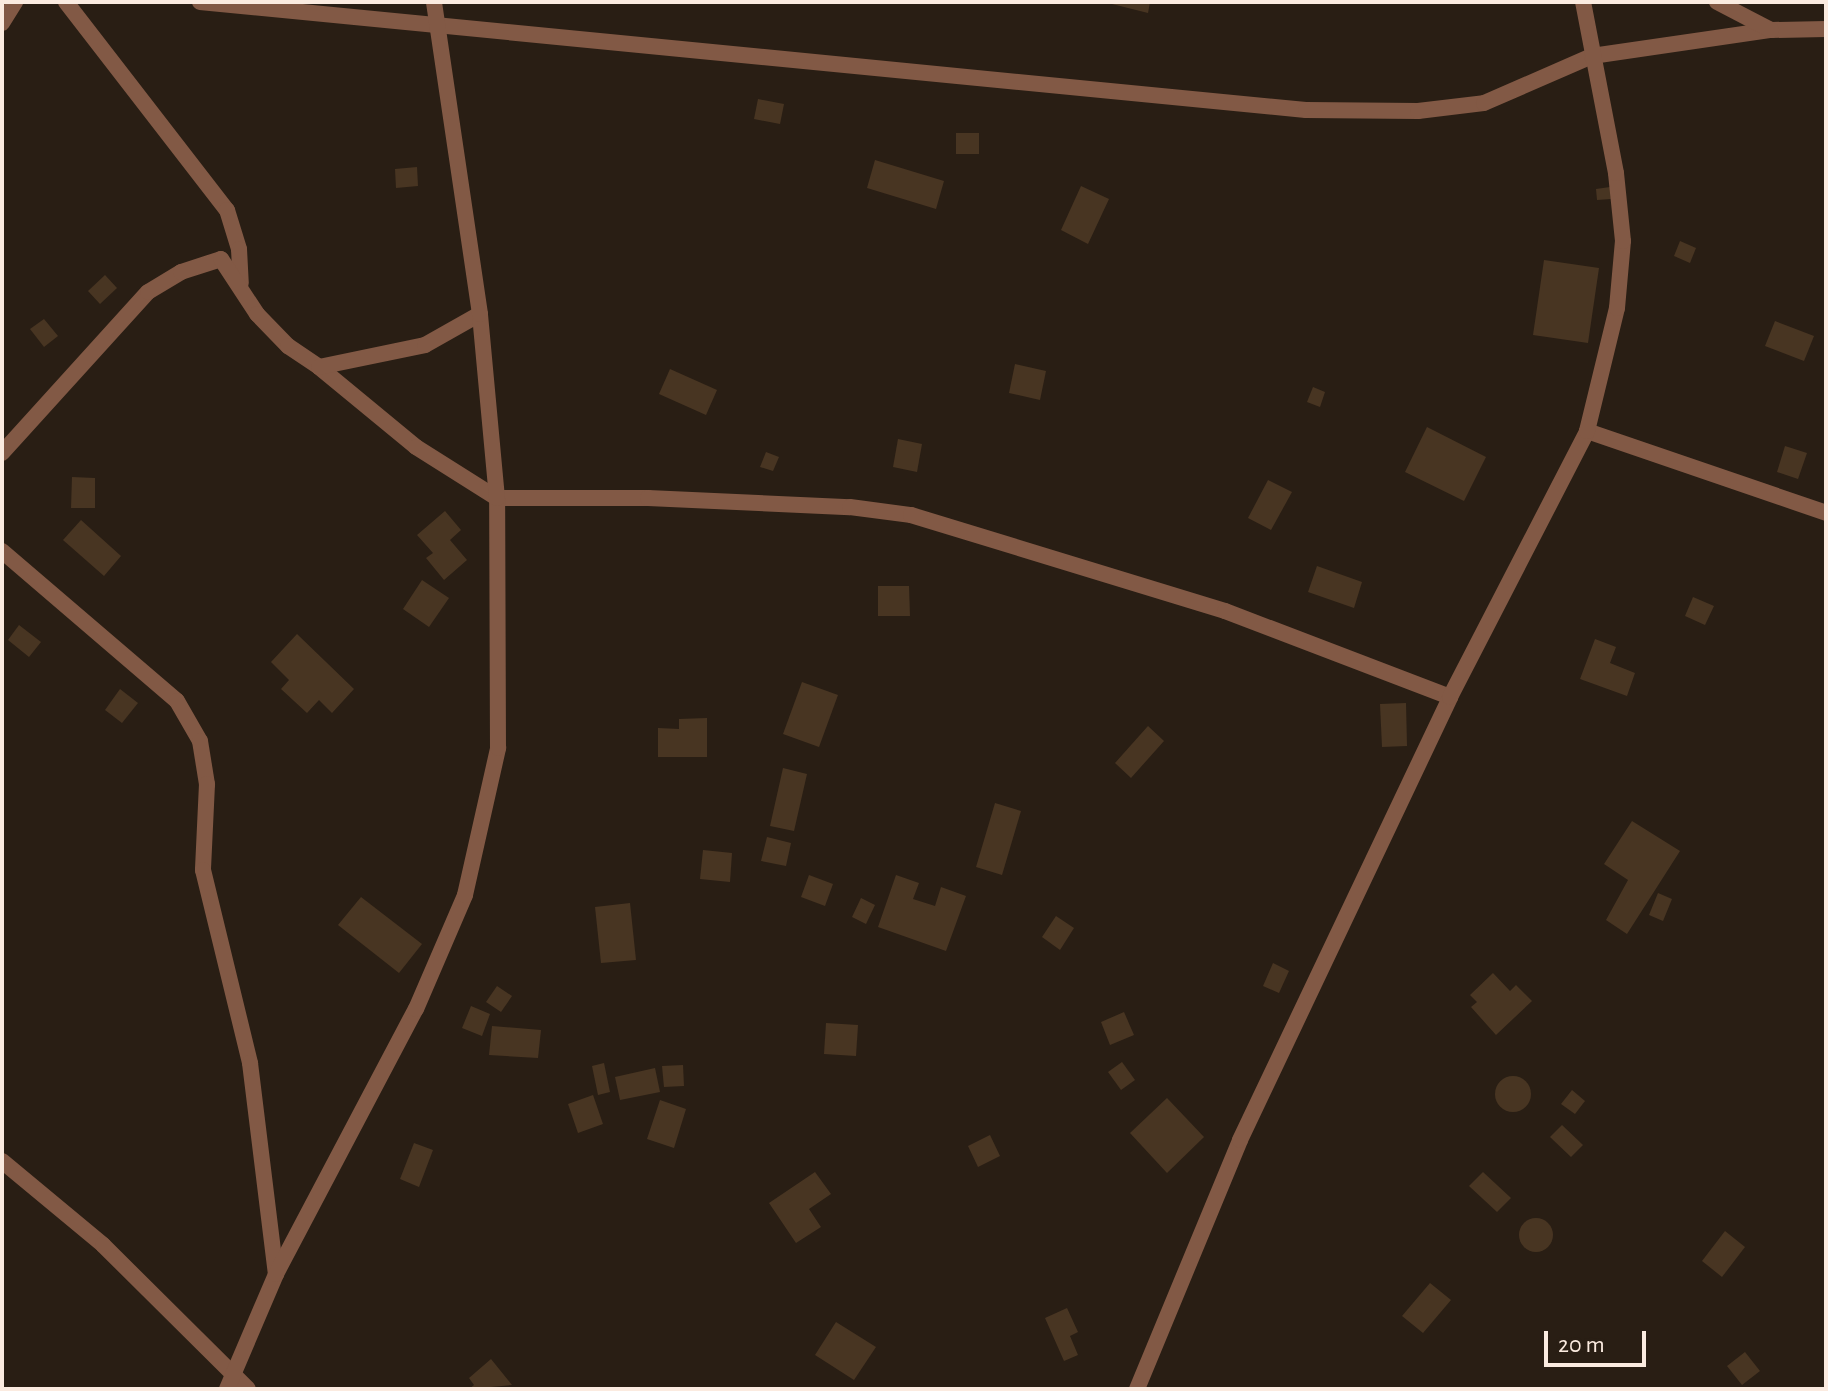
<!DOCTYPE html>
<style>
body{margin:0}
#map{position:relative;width:1828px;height:1391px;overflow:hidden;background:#291e14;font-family:"Alegreya Sans",sans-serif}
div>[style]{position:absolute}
.building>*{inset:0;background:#483522}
.round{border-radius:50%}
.minor>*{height:16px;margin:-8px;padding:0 8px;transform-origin:8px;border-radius:8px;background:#825945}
span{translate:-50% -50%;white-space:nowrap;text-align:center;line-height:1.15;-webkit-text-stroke:6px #291e14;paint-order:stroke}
.frame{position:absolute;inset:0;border:4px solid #fbebe0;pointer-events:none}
.scale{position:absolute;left:1544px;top:1331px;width:102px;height:36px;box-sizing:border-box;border:4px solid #fbebe0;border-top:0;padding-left:10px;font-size:24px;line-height:28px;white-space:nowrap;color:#fbebe0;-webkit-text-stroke:6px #291e14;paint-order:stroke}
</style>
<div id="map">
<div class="building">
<div style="clip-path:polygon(1104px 2px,1150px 2px,1148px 13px)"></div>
<div style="clip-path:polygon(758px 99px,784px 104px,780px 124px,754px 119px)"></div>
<div style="clip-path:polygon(956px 133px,979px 133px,979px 154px,956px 154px)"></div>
<div style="clip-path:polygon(875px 160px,944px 181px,936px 209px,867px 188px)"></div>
<div style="clip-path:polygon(417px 167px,418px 186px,396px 188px,395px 169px)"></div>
<div style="clip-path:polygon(1081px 186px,1109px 199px,1088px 244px,1061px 230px)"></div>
<div style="clip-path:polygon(1610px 187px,1611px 199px,1597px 200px,1596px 189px)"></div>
<div style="clip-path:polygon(1680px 241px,1696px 248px,1690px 263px,1674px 256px)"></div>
<div style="clip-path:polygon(1544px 260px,1599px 268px,1588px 343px,1533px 335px)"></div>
<div style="clip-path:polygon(105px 275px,117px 288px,100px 304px,88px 291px)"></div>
<div style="clip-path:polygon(44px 319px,58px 336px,44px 347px,30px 329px)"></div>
<div style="clip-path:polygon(1775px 321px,1814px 336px,1804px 361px,1765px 346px)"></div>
<div style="clip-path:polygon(1015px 364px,1046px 371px,1040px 400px,1009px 393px)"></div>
<div style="clip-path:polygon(670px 369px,717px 390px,706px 415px,659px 394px)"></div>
<div style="clip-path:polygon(1313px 387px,1325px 392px,1320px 407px,1307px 402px)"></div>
<div style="clip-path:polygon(1427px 427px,1486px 457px,1464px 501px,1405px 472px)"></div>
<div style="clip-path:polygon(898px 439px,922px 444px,917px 472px,893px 467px)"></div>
<div style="clip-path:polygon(1785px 446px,1807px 453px,1798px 479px,1777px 472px)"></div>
<div style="clip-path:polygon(766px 452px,779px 457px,773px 471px,760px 467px)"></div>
<div style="clip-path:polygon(72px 477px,95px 478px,95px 508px,71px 508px)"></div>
<div style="clip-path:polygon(1268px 480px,1292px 492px,1271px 530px,1248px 518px)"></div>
<div style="clip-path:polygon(445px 511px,461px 530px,450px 540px,467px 560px,444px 580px,426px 558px,433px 553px,417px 535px)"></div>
<div style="clip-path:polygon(81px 520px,121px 556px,104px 576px,63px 540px)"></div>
<div style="clip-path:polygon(1317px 566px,1362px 582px,1354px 608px,1308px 592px)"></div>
<div style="clip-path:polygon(422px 580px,449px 598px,429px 627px,403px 609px)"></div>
<div style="clip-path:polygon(878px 586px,909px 586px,910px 616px,878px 616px)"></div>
<div style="clip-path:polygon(1693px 597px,1714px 606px,1705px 625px,1685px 616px)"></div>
<div style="clip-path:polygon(19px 625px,41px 642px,29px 657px,8px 640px)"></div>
<div style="clip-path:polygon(297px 634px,354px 689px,332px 713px,319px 700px,307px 713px,281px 689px,289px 680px,271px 662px)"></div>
<div style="clip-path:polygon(1595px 639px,1616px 647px,1610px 663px,1635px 673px,1627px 696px,1580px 679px)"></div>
<div style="clip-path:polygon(802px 682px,838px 695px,819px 747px,783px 734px)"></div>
<div style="clip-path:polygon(120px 689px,138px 703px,122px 723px,105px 710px)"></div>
<div style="clip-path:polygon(1406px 703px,1407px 746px,1382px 747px,1380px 704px)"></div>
<div style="clip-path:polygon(707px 718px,707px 757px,658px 757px,658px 728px,679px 729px,679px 719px)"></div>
<div style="clip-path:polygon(1148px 726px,1164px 741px,1131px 778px,1115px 763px)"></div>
<div style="clip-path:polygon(783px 768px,807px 774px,794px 831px,770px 826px)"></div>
<div style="clip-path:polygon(995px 803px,1021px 811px,1002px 875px,976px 867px)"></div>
<div style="clip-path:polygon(1632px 821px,1680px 851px,1627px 934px,1606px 920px,1628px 880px,1604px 864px)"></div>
<div style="clip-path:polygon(767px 837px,791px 843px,786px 866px,761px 861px)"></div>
<div style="clip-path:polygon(703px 850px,732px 853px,730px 882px,700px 879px)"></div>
<div style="clip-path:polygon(809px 875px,833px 884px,825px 906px,801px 897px)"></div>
<div style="clip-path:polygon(896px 875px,919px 883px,913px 899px,935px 906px,941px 887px,966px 896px,946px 951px,878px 927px)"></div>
<div style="clip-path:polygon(1658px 893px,1672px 899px,1663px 921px,1649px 915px)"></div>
<div style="clip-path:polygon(361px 897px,422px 944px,399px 973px,338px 925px)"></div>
<div style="clip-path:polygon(861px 898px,875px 905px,866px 924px,852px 917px)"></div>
<div style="clip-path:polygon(630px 903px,636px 960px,601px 963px,595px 907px)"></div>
<div style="clip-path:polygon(1056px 916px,1074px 928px,1060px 950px,1042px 937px)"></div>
<div style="clip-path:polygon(1273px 963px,1289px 971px,1279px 993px,1263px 986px)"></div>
<div style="clip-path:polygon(1493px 973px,1510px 991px,1516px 985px,1532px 1001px,1496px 1035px,1471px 1007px,1477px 1002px,1470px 995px)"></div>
<div style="clip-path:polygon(497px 986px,512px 996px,501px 1012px,486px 1002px)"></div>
<div style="clip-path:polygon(471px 1006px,490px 1014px,482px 1036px,462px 1028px)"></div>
<div style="clip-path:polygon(1124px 1012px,1134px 1035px,1110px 1045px,1101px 1022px)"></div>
<div style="clip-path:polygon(826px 1023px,858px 1025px,856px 1056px,824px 1054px)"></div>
<div style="clip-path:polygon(492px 1026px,541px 1030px,538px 1058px,489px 1055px)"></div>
<div style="clip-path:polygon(1122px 1062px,1135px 1080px,1121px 1090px,1108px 1072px)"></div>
<div style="clip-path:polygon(604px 1063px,610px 1092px,598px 1095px,592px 1066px)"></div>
<div style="clip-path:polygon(683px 1065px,684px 1086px,664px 1087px,662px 1066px)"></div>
<div style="clip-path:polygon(655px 1068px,660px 1092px,620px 1100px,615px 1077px)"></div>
<div class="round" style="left:1495px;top:1076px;width:36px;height:36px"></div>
<div style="clip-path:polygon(1572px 1090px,1585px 1101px,1575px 1114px,1561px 1104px)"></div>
<div style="clip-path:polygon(593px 1095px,603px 1124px,578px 1133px,568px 1104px)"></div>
<div style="clip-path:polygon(1167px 1098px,1204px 1137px,1167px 1173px,1130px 1133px)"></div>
<div style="clip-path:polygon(660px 1100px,686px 1109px,674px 1148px,647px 1139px)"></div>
<div style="clip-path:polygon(1562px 1125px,1583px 1145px,1571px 1157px,1550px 1137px)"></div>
<div style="clip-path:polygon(990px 1135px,1000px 1156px,978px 1167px,968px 1146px)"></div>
<div style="clip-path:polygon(414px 1143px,433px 1150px,419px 1187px,400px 1179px)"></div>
<div style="clip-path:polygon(815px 1172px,831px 1194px,809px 1209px,821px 1227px,796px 1243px,769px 1203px)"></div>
<div style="clip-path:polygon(1483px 1172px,1511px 1198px,1497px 1212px,1469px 1186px)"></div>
<div class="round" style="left:1519px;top:1218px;width:34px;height:34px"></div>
<div style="clip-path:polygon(1725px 1231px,1745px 1247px,1722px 1277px,1702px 1261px)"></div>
<div style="clip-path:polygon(1430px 1283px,1451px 1300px,1423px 1333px,1402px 1316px)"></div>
<div style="clip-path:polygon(1067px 1308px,1078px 1332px,1070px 1336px,1078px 1355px,1064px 1361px,1045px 1318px)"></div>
<div style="clip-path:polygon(836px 1322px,876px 1347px,854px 1380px,815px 1355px)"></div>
<div style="clip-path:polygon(1745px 1352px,1760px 1371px,1742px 1385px,1727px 1366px)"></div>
<div style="clip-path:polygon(491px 1359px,512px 1385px,469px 1389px,474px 1385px,469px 1378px)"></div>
</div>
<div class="minor">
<div style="left:66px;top:2px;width:263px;rotate:52.3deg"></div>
<div style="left:227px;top:210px;width:41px;rotate:72.9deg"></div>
<div style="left:239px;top:249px;width:34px;rotate:87deg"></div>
<div style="left:200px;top:2px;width:1111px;rotate:5.58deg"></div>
<div style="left:1306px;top:110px;width:112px;rotate:0.5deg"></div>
<div style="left:1418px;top:111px;width:66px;rotate:-6.9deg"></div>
<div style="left:1484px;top:103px;width:118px;rotate:-23.5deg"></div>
<div style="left:1592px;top:56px;width:181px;rotate:-8.3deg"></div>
<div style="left:1771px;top:30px;width:55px;rotate:-1deg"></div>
<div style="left:1717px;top:2px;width:61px;rotate:27.4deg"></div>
<div style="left:2px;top:23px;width:25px;rotate:-58deg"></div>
<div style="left:319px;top:367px;width:126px;rotate:39.5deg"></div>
<div style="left:416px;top:447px;width:96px;rotate:32.2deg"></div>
<div style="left:497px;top:498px;width:151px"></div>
<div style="left:648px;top:498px;width:202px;rotate:2.6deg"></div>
<div style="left:850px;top:507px;width:62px;rotate:7.5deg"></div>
<div style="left:911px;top:515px;width:328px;rotate:17deg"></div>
<div style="left:1225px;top:611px;width:241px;rotate:20.9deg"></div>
<div style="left:1587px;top:431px;width:253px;rotate:18.9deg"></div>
<div style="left:2px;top:453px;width:217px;rotate:-47.8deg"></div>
<div style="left:148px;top:292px;width:39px;rotate:-31deg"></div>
<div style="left:181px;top:272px;width:42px;rotate:-18deg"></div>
<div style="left:221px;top:259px;width:66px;rotate:56.8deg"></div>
<div style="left:257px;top:314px;width:45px;rotate:45.9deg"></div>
<div style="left:288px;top:346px;width:37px;rotate:34deg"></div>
<div style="left:319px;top:367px;width:108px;rotate:-11.7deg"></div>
<div style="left:425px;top:345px;width:63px;rotate:-29.4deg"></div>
<div style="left:2px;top:551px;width:230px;rotate:40.6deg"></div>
<div style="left:177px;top:701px;width:46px;rotate:60.1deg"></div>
<div style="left:200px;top:741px;width:44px;rotate:80.8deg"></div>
<div style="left:207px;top:784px;width:86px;rotate:92.7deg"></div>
<div style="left:203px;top:870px;width:199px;rotate:76.3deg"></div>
<div style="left:250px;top:1063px;width:213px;rotate:83deg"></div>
<div style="left:2px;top:1161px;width:131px;rotate:39.7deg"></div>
<div style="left:103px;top:1245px;width:204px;rotate:44.8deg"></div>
<div style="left:227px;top:1389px;width:125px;rotate:-66.9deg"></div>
<div style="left:276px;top:1274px;width:300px;rotate:-62.2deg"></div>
<div style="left:416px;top:1009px;width:124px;rotate:-66.7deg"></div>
<div style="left:465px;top:895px;width:151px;rotate:-77.3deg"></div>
<div style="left:498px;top:748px;width:250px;rotate:-90.2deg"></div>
<div style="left:497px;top:498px;width:185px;rotate:-95.3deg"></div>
<div style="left:480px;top:314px;width:315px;rotate:-98.4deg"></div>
<div style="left:1137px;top:1389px;width:269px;rotate:-67.5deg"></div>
<div style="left:1240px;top:1140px;width:490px;rotate:-64.6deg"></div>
<div style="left:1450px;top:697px;width:299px;rotate:-62.7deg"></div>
<div style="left:1587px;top:431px;width:127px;rotate:-76.3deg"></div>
<div style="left:1617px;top:308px;width:67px;rotate:-84.9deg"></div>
<div style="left:1623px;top:241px;width:68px;rotate:-95.9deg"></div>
<div style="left:1616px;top:173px;width:174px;rotate:-100.9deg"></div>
</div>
<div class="frame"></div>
<div class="scale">20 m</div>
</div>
